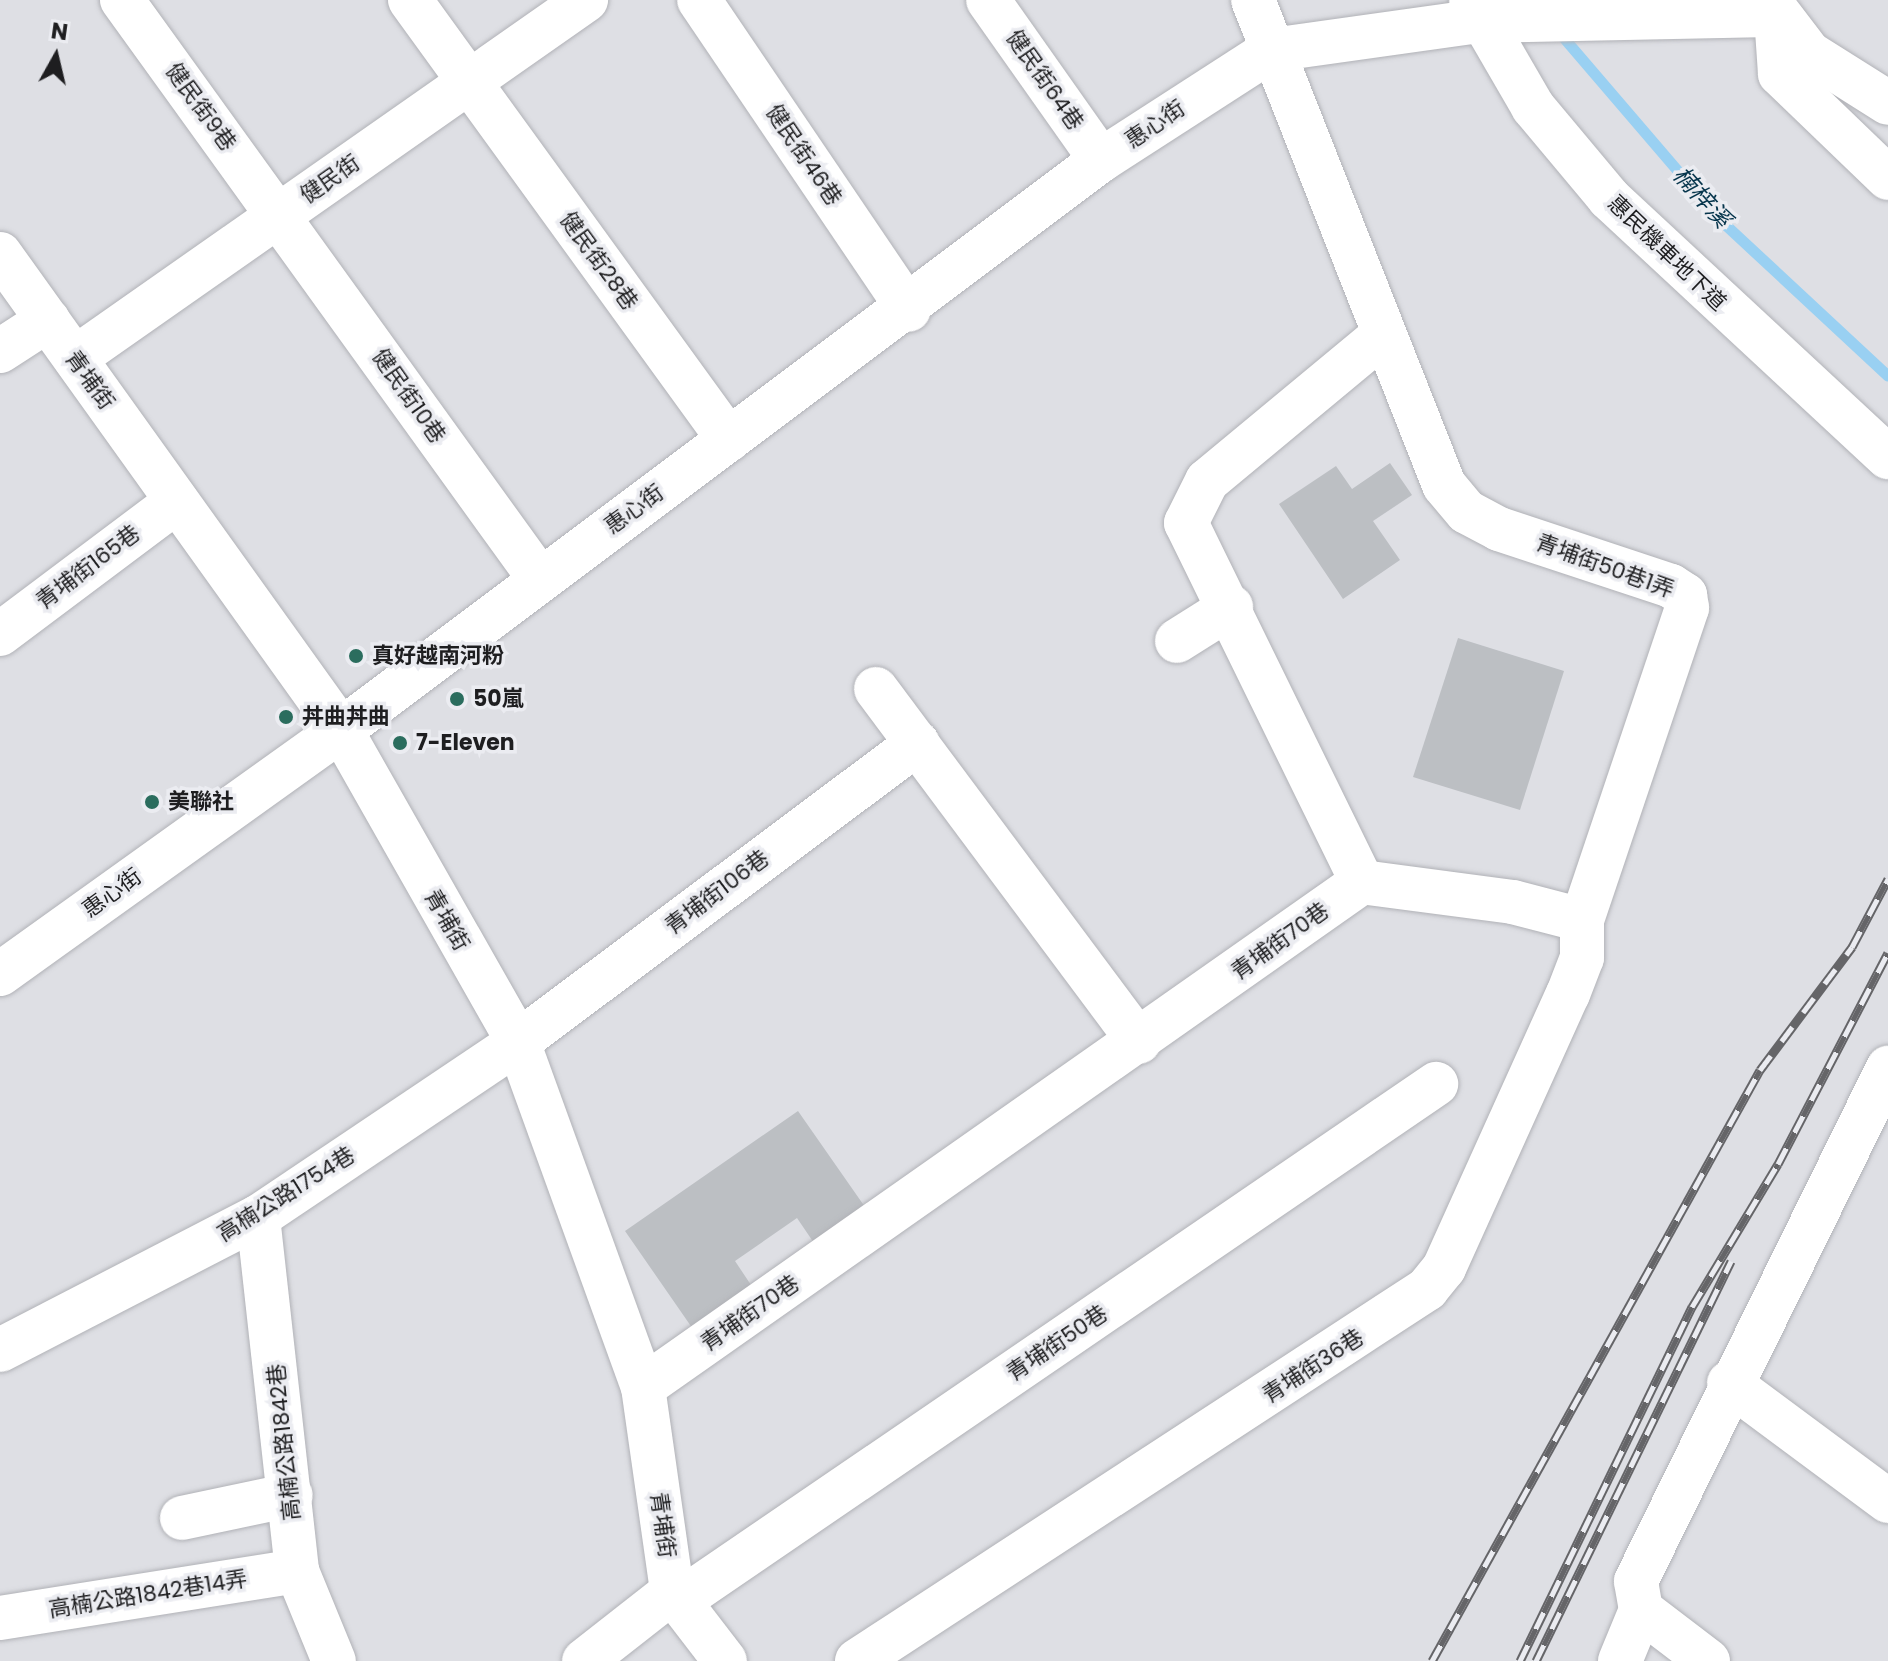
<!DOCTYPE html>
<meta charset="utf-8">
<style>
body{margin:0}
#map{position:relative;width:1888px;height:1661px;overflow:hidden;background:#dedfe4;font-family:Poppins,"Noto Sans TC",sans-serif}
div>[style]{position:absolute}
.stream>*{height:11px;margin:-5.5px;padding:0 5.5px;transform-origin:5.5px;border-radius:5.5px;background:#99d0f2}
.building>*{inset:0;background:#bcbfc3}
.roads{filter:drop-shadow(0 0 2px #b1b2b7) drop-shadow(0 0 2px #b1b2b7)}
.minor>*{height:44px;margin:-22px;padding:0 22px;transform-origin:22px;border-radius:22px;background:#fff}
.rail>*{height:9px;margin-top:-4.5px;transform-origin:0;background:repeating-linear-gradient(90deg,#ebecf1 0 18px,#656568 0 36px);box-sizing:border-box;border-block:2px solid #656568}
.dots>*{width:22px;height:22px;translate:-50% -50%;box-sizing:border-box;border:4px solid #ebecf1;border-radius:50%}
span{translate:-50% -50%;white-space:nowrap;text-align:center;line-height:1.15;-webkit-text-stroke:7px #ebecf1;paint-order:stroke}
.street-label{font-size:22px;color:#1e1e20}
.poi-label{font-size:22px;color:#1e1e20;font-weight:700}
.left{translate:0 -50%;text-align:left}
.water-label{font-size:24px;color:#06354c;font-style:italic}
.north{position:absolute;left:16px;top:16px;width:80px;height:80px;-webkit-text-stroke:6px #ebecf1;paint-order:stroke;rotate:8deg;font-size:22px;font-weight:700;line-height:32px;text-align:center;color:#1e1e20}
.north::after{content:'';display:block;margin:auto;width:28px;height:36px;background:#1e1e20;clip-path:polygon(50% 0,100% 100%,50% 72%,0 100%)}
</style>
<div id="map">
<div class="stream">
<div style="left:1557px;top:30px;width:246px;rotate:49.4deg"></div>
<div style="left:1717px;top:217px;width:233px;rotate:42.9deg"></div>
</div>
<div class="building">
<div style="clip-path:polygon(1390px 463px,1412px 495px,1373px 521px,1400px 560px,1343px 599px,1279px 504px,1336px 466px,1352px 489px)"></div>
<div style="clip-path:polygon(1458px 638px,1564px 671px,1520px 810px,1413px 777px)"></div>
<div style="clip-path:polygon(798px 1111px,865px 1207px,814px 1243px,797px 1218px,735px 1261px,755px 1291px,695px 1332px,625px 1231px)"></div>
</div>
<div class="roads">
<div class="minor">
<div style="left:122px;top:0;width:713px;rotate:54.19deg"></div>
<div style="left:410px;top:0;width:543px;rotate:54.06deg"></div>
<div style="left:699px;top:0;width:374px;rotate:55.9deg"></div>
<div style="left:988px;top:0;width:196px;rotate:54.8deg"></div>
<div style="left:1253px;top:0;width:521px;rotate:68.5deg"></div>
<div style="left:1444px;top:485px;width:35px;rotate:50deg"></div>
<div style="left:1467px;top:512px;width:36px;rotate:28deg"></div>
<div style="left:1499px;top:529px;width:181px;rotate:18.3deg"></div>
<div style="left:1671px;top:586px;width:17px;rotate:33deg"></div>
<div style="left:1685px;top:595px;width:13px;rotate:81deg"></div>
<div style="left:1687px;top:608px;width:329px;rotate:108.6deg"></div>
<div style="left:1582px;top:920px;width:71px;rotate:-165.4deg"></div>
<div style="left:1513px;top:902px;width:152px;rotate:-172.5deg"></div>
<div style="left:1471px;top:0;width:124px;rotate:59.9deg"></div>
<div style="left:1533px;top:107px;width:119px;rotate:50.1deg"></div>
<div style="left:1609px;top:198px;width:381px;rotate:42.9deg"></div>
<div style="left:1773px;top:6px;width:59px;rotate:52.5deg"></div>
<div style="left:1809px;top:53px;width:93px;rotate:32.3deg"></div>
<div style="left:0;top:254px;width:586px;rotate:54.38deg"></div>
<div style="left:341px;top:730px;width:359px;rotate:60.4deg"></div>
<div style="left:518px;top:1042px;width:367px;rotate:70.1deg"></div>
<div style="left:643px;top:1387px;width:207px;rotate:81.9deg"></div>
<div style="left:672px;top:1592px;width:87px;rotate:52.5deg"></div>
<div style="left:0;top:351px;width:57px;rotate:-32.9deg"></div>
<div style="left:75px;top:358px;width:624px;rotate:-35.01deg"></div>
<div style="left:0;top:634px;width:221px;rotate:-36.9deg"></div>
<div style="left:1177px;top:641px;width:64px;rotate:-32.2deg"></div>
<div style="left:876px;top:689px;width:440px;rotate:53.3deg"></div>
<div style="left:0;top:974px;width:419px;rotate:-35.6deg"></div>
<div style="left:341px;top:730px;width:950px;rotate:-36.87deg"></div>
<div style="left:1101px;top:160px;width:203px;rotate:-32.8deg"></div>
<div style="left:1272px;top:50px;width:209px;rotate:-8deg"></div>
<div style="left:1479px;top:21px;width:297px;rotate:-1.2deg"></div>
<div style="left:1776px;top:15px;width:59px;rotate:86.1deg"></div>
<div style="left:1780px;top:74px;width:150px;rotate:43.9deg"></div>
<div style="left:258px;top:1217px;width:356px;rotate:83.7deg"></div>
<div style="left:297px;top:1571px;width:97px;rotate:67.7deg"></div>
<div style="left:0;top:1350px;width:290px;rotate:-27.3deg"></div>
<div style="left:258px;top:1217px;width:313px;rotate:-33.9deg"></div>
<div style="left:518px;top:1042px;width:499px;rotate:-36.8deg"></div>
<div style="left:1729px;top:1383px;width:198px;rotate:36.6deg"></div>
<div style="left:643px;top:1387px;width:879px;rotate:-35.08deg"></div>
<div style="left:1362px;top:882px;width:400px;rotate:-116.1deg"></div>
<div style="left:1186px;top:523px;width:47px;rotate:-63.4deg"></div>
<div style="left:1207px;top:481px;width:230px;rotate:-39.7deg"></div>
<div style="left:182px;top:1518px;width:111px;rotate:-11.9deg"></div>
<div style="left:679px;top:1601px;width:917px;rotate:-34.33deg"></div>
<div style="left:0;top:1618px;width:301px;rotate:-9deg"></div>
<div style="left:584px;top:1661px;width:112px;rotate:-38.1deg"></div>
<div style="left:857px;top:1661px;width:681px;rotate:-33.13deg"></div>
<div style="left:1427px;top:1289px;width:27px;rotate:-51deg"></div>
<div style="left:1444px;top:1268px;width:301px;rotate:-65.7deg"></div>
<div style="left:1568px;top:994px;width:39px;rotate:-69deg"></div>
<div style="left:1582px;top:958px;width:38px;rotate:-90deg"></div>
<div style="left:1620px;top:1661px;width:55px;rotate:-67.6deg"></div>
<div style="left:1708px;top:1661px;width:84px;rotate:-142.7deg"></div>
<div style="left:1641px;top:1610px;width:29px;rotate:-100deg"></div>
<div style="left:1636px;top:1581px;width:572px;rotate:-63.84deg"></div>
</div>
</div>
<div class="rail">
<div style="left:1432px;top:1661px;width:676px;rotate:-60.97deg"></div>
<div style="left:1760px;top:1070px;width:154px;rotate:-53.2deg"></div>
<div style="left:1852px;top:947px;width:77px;rotate:-62.1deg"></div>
<div style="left:1520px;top:1661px;width:394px;rotate:-64.1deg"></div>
<div style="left:1692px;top:1307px;width:167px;rotate:-59deg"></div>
<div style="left:1778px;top:1164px;width:238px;rotate:-62.5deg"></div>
<div style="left:1536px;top:1661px;width:445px;rotate:-64deg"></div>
</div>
<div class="dots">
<div style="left:356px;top:656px;background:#2b6d5e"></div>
<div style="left:457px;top:699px;background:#2b6d5e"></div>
<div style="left:286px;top:717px;background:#2b6d5e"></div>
<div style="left:400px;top:743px;background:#2b6d5e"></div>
<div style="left:152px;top:802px;background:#2b6d5e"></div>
</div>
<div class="street-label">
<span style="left:1045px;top:80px;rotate:55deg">健民街64巷</span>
<span style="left:201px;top:107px;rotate:54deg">健民街9巷</span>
<span style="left:1155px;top:124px;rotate:-34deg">惠心街</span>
<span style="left:804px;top:155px;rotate:56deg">健民街46巷</span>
<span style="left:330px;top:179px;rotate:-35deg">健民街</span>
<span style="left:1667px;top:253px;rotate:44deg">惠民機車地下道</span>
<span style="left:599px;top:261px;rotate:54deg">健民街28巷</span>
<span style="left:90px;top:380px;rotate:54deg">青埔街</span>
<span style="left:409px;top:396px;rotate:55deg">健民街10巷</span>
<span style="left:634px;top:509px;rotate:-36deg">惠心街</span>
<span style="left:1605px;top:566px;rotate:20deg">青埔街50巷1弄</span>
<span style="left:88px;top:567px;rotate:-37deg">青埔街165巷</span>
<span style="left:717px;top:892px;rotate:-37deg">青埔街106巷</span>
<span style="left:112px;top:893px;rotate:-36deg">惠心街</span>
<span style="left:447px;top:920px;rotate:60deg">青埔街</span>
<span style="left:1280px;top:941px;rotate:-36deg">青埔街70巷</span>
<span style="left:286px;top:1194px;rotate:-32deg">高楠公路1754巷</span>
<span style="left:750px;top:1313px;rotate:-35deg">青埔街70巷</span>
<span style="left:1057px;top:1343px;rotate:-34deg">青埔街50巷</span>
<span style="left:1313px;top:1366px;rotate:-33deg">青埔街36巷</span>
<span style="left:284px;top:1442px;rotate:-96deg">高楠公路1842巷</span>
<span style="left:663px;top:1525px;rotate:82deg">青埔街</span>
<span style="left:148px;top:1594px;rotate:-9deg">高楠公路1842巷14弄</span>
</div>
<div class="poi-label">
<span class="left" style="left:372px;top:656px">真好越南河粉</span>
<span class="left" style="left:473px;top:699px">50嵐</span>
<span class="left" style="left:302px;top:717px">丼曲丼曲</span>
<span class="left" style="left:416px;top:743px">7-Eleven</span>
<span class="left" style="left:168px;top:802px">美聯社</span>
</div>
<div class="water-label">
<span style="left:1702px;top:197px;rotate:48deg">楠梓溪</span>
</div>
<div class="north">N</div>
</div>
